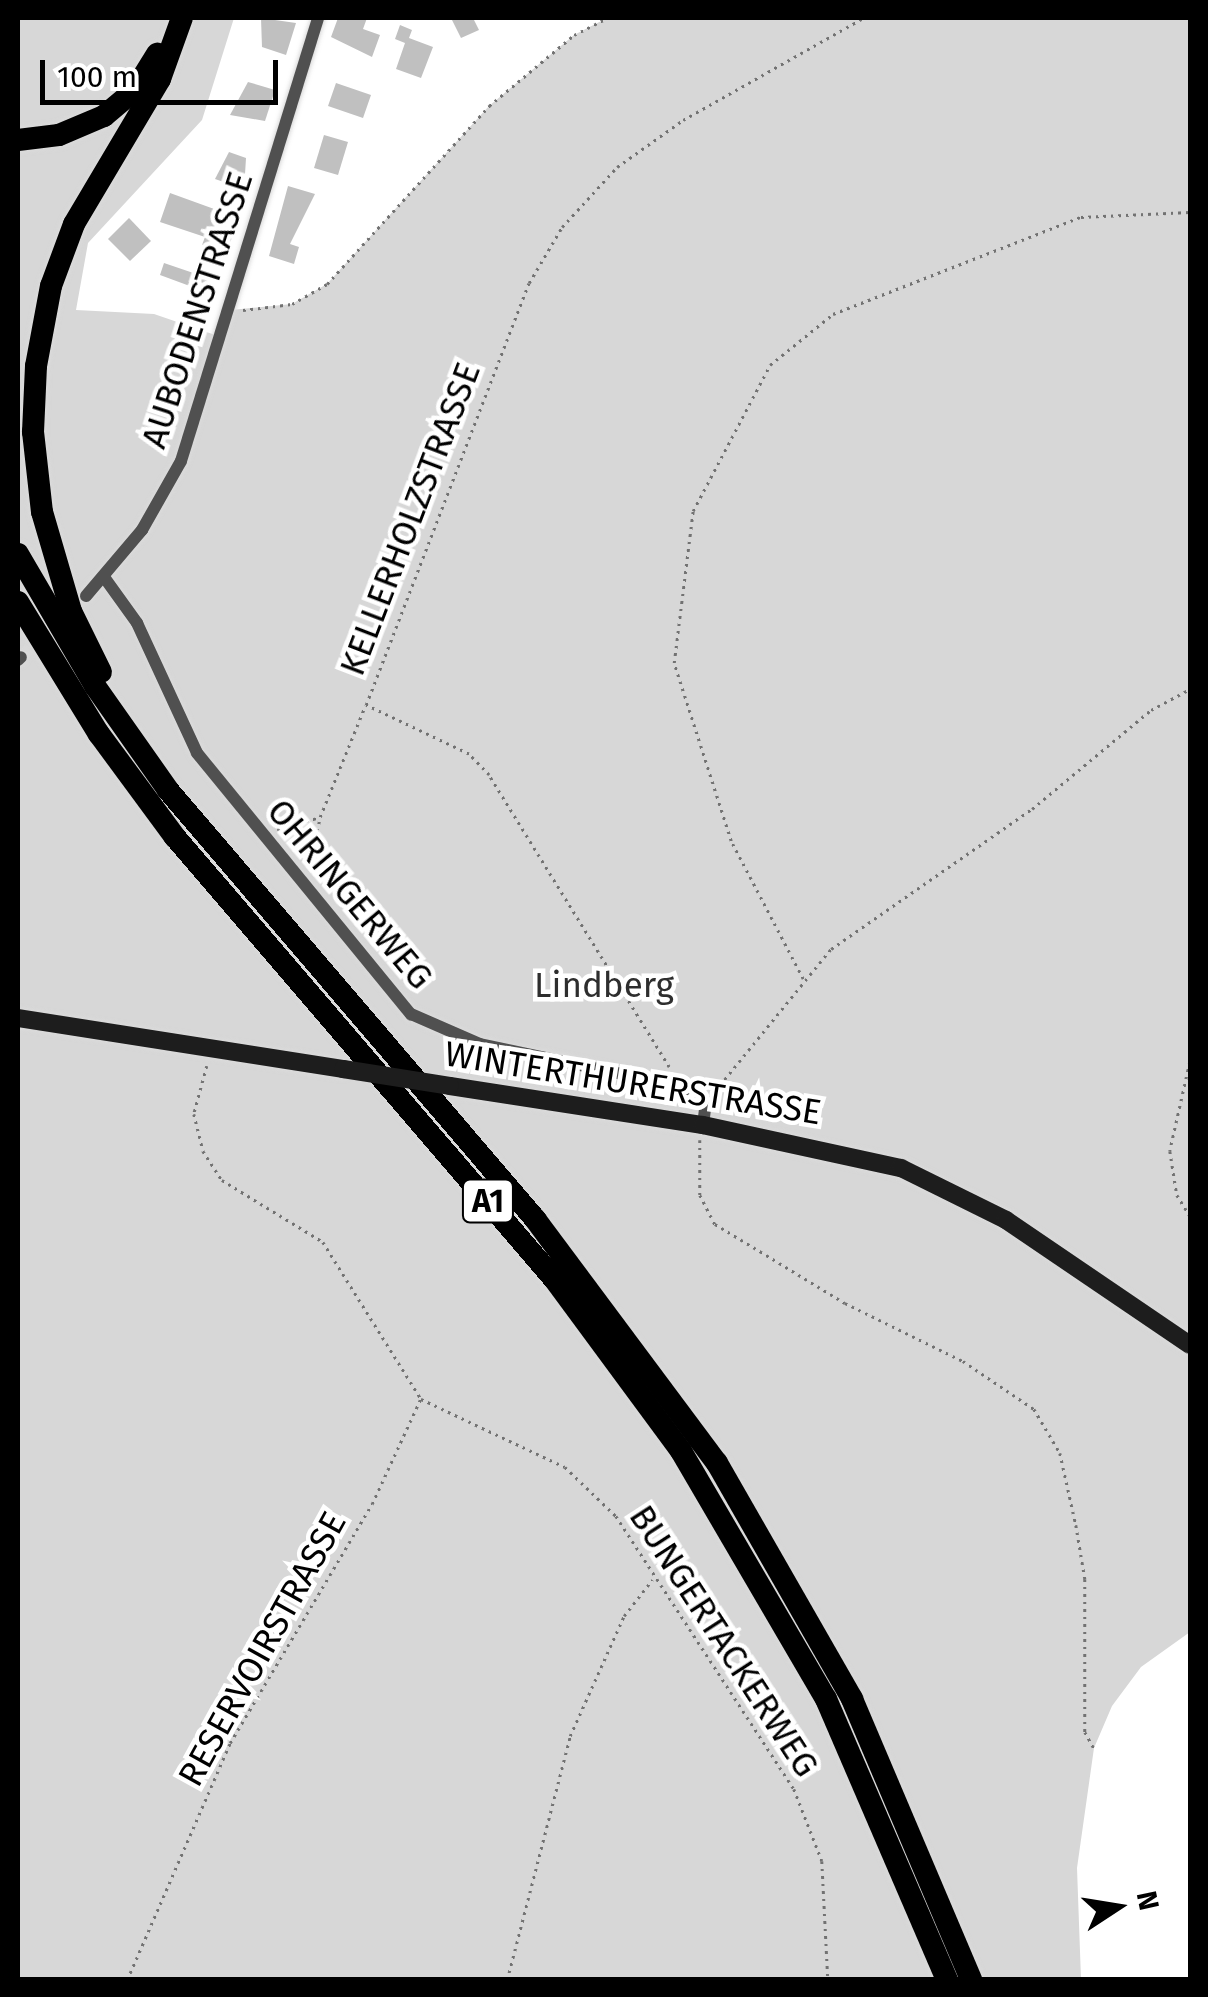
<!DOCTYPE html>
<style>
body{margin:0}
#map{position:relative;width:1208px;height:1997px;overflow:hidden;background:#fff;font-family:"Fira Sans",sans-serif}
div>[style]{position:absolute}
.green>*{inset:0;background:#d7d7d7}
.building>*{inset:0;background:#c0c0c0}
.minor-tunnel>*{height:12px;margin-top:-6px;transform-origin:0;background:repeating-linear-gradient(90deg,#d9d9d9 0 12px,transparent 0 18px)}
.path>*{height:2.5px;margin-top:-1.25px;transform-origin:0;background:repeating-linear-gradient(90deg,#727272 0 2.5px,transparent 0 7.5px)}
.roads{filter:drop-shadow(0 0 2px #dbdbdb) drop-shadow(0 0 2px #dbdbdb)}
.minor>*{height:12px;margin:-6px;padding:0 6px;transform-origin:6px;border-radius:6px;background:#505050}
.secondary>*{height:18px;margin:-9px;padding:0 9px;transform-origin:9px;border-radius:9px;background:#1d1d1d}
.motorway>*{height:22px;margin:-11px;padding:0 11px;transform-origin:11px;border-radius:11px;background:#000}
.secondary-bridge>*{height:18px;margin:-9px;padding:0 9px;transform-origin:9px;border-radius:9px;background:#1d1d1d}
span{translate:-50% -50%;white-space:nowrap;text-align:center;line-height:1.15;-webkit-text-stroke:9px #fff;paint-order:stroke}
.shield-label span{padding:2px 8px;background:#fff;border:2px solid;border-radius:8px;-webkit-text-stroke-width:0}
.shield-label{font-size:32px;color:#000;font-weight:700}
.street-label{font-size:35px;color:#000}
.park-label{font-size:35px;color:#2e2e2e}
.frame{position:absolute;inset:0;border:20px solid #000;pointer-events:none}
.north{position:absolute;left:1068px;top:1857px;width:100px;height:100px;-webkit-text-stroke:8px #fff;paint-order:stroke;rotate:78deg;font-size:28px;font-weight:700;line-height:40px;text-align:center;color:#000}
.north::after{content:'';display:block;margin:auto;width:35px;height:45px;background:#000;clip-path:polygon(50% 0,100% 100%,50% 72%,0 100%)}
.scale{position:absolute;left:40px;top:60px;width:238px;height:45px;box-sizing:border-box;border:5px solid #000;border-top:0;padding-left:12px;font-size:30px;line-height:35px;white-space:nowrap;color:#000;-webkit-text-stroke:8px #fff;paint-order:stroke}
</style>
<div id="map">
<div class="green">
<div style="clip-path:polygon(18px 18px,234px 18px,202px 120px,88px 243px,76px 310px,154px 314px,221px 337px,231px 310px,292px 304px,327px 284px,489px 106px,574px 35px,607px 18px,1190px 18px,1190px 1632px,1141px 1667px,1112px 1706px,1094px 1748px,1077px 1868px,1081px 1979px,18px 1979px)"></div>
</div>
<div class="building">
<div style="clip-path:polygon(261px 18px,296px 23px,286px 55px,262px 47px)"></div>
<div style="clip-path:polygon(338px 18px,367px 18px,363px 29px,380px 35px,372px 57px,331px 37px)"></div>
<div style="clip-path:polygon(451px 18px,473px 18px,479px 30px,461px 38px)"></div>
<div style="clip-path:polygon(400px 25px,412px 30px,409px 38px,433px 47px,421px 78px,396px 69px,405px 43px,395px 39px)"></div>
<div style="clip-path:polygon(248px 82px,275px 90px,265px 121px,230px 115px)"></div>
<div style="clip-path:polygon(336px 83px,371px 95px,363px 118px,328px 106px)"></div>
<div style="clip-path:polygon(324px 135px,348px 142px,338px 175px,314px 168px)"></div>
<div style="clip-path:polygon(229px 152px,246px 158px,244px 189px,215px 179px)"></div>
<div style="clip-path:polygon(288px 186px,315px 194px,290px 244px,299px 247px,294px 264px,269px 256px)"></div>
<div style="clip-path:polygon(170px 193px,239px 218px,226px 254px,202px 245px,205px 237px,160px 222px)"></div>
<div style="clip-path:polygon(129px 218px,151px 241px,130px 261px,108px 239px)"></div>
<div style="clip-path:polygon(164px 263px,211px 279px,206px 292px,160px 275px)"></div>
</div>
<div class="minor-tunnel">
<div style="left:21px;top:657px;width:57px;rotate:-43.6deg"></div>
</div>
<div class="path">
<div style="left:243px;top:310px;width:49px;rotate:-7deg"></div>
<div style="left:292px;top:304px;width:40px;rotate:-29.7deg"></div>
<div style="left:327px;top:284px;width:241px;rotate:-47.7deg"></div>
<div style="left:489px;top:106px;width:111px;rotate:-39.9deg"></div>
<div style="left:574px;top:35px;width:37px;rotate:-27deg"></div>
<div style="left:277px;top:829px;width:41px;rotate:-15.4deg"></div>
<div style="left:309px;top:868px;width:52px;rotate:-77.8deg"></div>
<div style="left:320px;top:817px;width:120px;rotate:-67.9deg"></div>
<div style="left:803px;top:979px;width:156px;rotate:-117.6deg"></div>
<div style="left:731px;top:841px;width:187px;rotate:-107.8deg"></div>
<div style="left:674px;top:663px;width:153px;rotate:-82.9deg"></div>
<div style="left:693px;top:511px;width:165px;rotate:-62.2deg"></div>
<div style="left:770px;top:365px;width:81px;rotate:-39deg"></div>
<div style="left:833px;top:314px;width:266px;rotate:-21.4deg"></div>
<div style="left:1081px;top:217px;width:109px;rotate:-2.6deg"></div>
<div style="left:1190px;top:1062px;width:91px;rotate:102.7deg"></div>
<div style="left:1170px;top:1151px;width:45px;rotate:81deg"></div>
<div style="left:1177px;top:1195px;width:25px;rotate:58deg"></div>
<div style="left:207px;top:1066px;width:50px;rotate:105.2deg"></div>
<div style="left:194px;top:1114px;width:38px;rotate:76deg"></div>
<div style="left:203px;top:1151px;width:35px;rotate:57deg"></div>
<div style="left:222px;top:1180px;width:119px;rotate:31.5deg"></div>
<div style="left:323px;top:1242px;width:185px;rotate:58deg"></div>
<div style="left:421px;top:1399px;width:159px;rotate:25.3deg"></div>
<div style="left:565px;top:1467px;width:71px;rotate:43.9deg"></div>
<div style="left:616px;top:1516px;width:326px;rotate:56.9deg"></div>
<div style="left:794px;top:1789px;width:77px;rotate:68.7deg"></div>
<div style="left:822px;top:1861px;width:119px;rotate:87.1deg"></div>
<div style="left:669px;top:1067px;width:343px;rotate:-121.7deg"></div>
<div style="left:489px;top:775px;width:29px;rotate:-134deg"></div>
<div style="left:469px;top:754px;width:114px;rotate:-154.6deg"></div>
<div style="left:366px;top:705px;width:452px;rotate:-68.9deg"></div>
<div style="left:529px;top:283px;width:65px;rotate:-59.5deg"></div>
<div style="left:562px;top:227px;width:81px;rotate:-47.5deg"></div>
<div style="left:617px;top:167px;width:81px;rotate:-35.5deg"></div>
<div style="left:683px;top:120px;width:207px;rotate:-29.5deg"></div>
<div style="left:715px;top:1091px;width:183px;rotate:-50.8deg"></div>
<div style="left:831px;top:949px;width:245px;rotate:-34.9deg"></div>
<div style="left:1032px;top:809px;width:155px;rotate:-39.8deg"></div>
<div style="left:1151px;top:710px;width:44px;rotate:-28.3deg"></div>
<div style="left:700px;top:1140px;width:55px;rotate:90deg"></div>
<div style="left:700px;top:1195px;width:33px;rotate:63deg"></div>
<div style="left:715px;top:1224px;width:152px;rotate:31.3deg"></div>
<div style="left:845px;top:1303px;width:131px;rotate:26.2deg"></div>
<div style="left:963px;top:1361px;width:86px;rotate:34.1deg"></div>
<div style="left:1034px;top:1409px;width:51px;rotate:59.4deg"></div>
<div style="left:1060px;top:1453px;width:74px;rotate:77.5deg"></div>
<div style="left:1076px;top:1525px;width:55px;rotate:80.5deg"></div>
<div style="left:1085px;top:1579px;width:153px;rotate:90deg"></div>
<div style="left:1085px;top:1732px;width:18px;rotate:61deg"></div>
<div style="left:127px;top:1980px;width:258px;rotate:-66.5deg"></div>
<div style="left:230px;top:1743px;width:278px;rotate:-59.3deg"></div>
<div style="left:372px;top:1504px;width:115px;rotate:-65.2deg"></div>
<div style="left:507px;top:1980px;width:252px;rotate:-75.5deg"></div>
<div style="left:570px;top:1736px;width:132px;rotate:-65.8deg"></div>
<div style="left:624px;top:1616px;width:46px;rotate:-52.1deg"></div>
</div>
<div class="roads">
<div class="minor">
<div style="left:104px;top:577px;width:57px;rotate:54.3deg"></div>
<div style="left:137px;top:623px;width:143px;rotate:65.2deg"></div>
<div style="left:197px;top:753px;width:338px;rotate:50.7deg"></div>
<div style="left:411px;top:1014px;width:75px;rotate:23.5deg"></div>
<div style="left:480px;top:1044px;width:204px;rotate:11.9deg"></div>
<div style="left:680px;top:1086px;width:30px;rotate:30deg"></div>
<div style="left:706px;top:1101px;width:24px;rotate:97deg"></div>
<div style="left:86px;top:596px;width:87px;rotate:-49.7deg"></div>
<div style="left:142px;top:530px;width:79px;rotate:-60.5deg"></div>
<div style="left:181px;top:461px;width:464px;rotate:-72.8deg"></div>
<div style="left:18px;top:660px;width:4px;rotate:-45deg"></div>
</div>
<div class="secondary">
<div style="left:18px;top:1018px;width:329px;rotate:8.9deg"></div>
<div style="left:450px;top:1086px;width:256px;rotate:8.8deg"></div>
<div style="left:703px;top:1125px;width:203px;rotate:12.3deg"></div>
<div style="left:901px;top:1168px;width:117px;rotate:26.3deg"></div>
<div style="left:1006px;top:1220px;width:222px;rotate:34.2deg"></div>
</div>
<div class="motorway">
<div style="left:18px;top:140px;width:41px;rotate:-7deg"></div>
<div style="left:59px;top:135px;width:49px;rotate:-22.9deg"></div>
<div style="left:104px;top:116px;width:39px;rotate:-40deg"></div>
<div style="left:134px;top:91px;width:44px;rotate:-58.1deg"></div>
<div style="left:18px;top:554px;width:153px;rotate:59.7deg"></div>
<div style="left:95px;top:686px;width:127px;rotate:54.9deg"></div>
<div style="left:168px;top:790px;width:565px;rotate:49.45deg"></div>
<div style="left:535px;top:1219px;width:304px;rotate:53.3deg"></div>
<div style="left:717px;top:1463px;width:272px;rotate:60.2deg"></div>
<div style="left:852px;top:1699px;width:305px;rotate:67deg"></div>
<div style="left:18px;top:602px;width:155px;rotate:58.5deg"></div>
<div style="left:99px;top:734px;width:128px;rotate:53.6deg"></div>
<div style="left:175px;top:837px;width:584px;rotate:49.38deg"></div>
<div style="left:555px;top:1280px;width:212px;rotate:53.6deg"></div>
<div style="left:681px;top:1451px;width:287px;rotate:59.7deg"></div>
<div style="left:826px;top:1699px;width:306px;rotate:66.7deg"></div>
<div style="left:101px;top:672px;width:68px;rotate:-116.2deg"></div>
<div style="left:71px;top:611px;width:103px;rotate:-106.3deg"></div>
<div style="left:42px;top:512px;width:81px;rotate:-96.4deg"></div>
<div style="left:33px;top:432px;width:66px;rotate:-87.4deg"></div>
<div style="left:36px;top:366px;width:81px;rotate:-79.4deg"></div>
<div style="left:51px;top:286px;width:66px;rotate:-69.6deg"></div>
<div style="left:74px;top:224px;width:169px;rotate:-59.3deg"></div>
<div style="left:160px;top:79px;width:65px;rotate:-70.2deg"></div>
</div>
</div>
<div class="secondary-bridge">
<div style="left:343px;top:1069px;width:108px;rotate:9deg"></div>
</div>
<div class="shield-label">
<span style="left:488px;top:1201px">A1</span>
</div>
<div class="street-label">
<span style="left:197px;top:310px;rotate:-72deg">AUBODENSTRASSE</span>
<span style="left:410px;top:519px;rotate:-69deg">KELLERHOLZSTRASSE</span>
<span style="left:350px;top:894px;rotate:50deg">OHRINGERWEG</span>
<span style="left:633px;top:1083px;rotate:9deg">WINTERTHURERSTRASSE</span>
<span style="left:724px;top:1641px;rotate:57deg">BUNGERTACKERWEG</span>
<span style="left:262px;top:1649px;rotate:-61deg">RESERVOIRSTRASSE</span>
</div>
<div class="park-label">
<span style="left:604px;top:985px">Lindberg</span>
</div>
<div class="frame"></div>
<div class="north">N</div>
<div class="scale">100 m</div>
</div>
